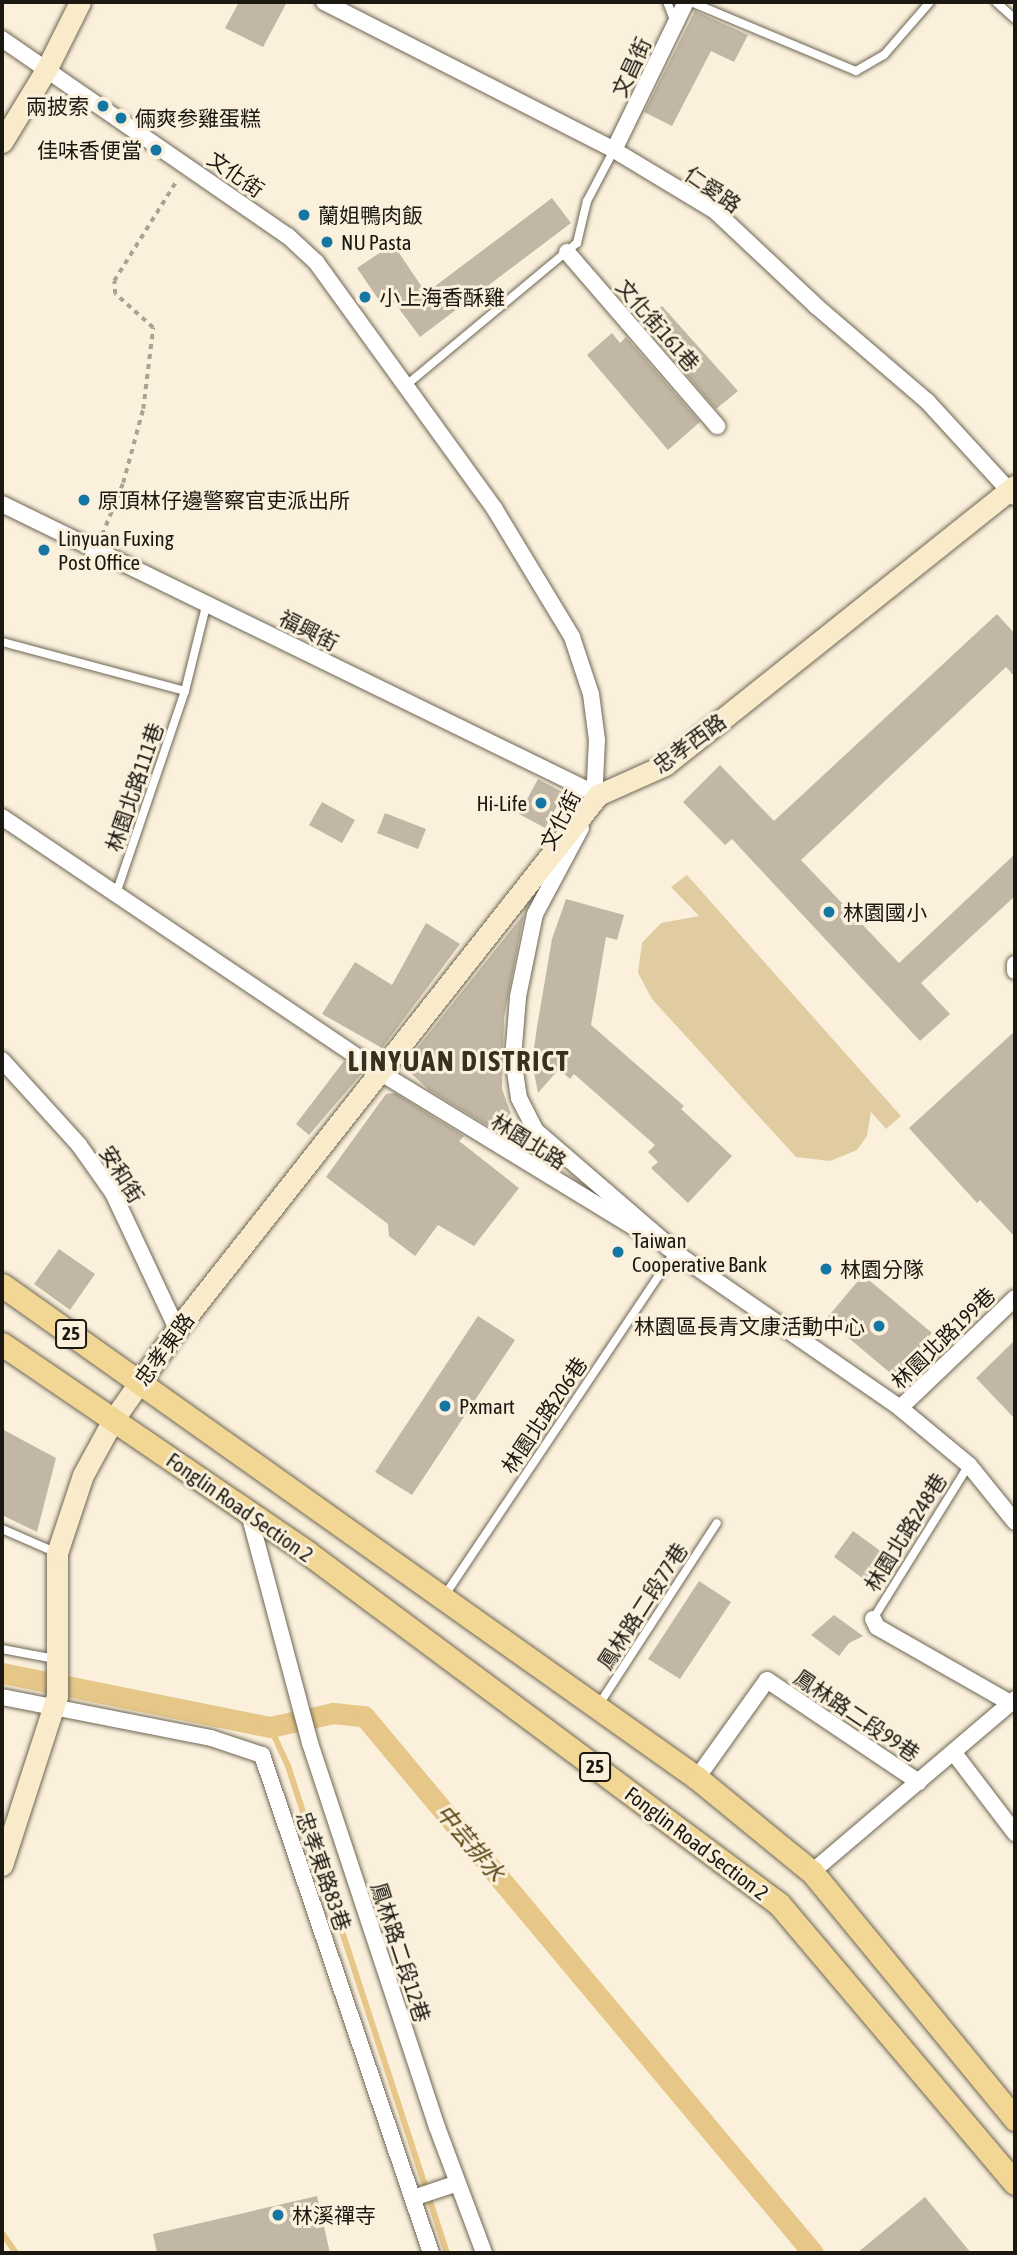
<!DOCTYPE html>
<meta charset="utf-8">
<style>
body{margin:0}
#map{position:relative;width:1017px;height:2255px;overflow:hidden;background:#faf0dc;font-family:"Asap Condensed","Noto Sans TC",sans-serif}
div>[style]{position:absolute}
.green>*{inset:0;background:#e1cca1}
.stream>*{height:6px;margin:-3px;padding:0 3px;transform-origin:3px;border-radius:3px;background:#e6c788}
.canal>*{height:21px;margin:-10.5px;padding:0 10.5px;transform-origin:10.5px;border-radius:10.5px;background:#e6c788}
.building>*{inset:0;background:#c1b7a4}
.path>*{height:3.5px;margin-top:-1.75px;transform-origin:0;background:repeating-linear-gradient(90deg,#aaa293 0 5px,transparent 0 10px)}
.roads{filter:drop-shadow(0 0 2px #6e6654) drop-shadow(0 0 2px #6e6654)}
.lane>*{height:8px;margin:-4px;padding:0 4px;transform-origin:4px;border-radius:4px;background:#fff}
.street>*{height:16px;margin:-8px;padding:0 8px;transform-origin:8px;border-radius:8px;background:#fff}
.secondary>*{height:21px;margin:-10.5px;padding:0 10.5px;transform-origin:10.5px;border-radius:10.5px;background:#f9eac9}
.primary>*{height:23px;margin:-11.5px;padding:0 11.5px;transform-origin:11.5px;border-radius:11.5px;background:#f2d694}
.dots>*{width:19px;height:19px;translate:-50% -50%;box-sizing:border-box;border:4px solid #faf0dc;border-radius:50%}
span{translate:-50% -50%;white-space:nowrap;text-align:center;line-height:1.15;-webkit-text-stroke:6px #faf0dc;paint-order:stroke}
.shield-label span{padding:2px 5px;background:#faf0dc;border:2px solid;border-radius:5px;-webkit-text-stroke-width:0}
.shield-label{font-size:19px;color:#1b1811;font-weight:700}
.street-label{font-size:21px;color:#1b1811}
.poi-label{font-size:21px;color:#1b1811}
.right{translate:-100% -50%;text-align:right}
.left{translate:0 -50%;text-align:left}
.water-label{font-size:23px;color:#584311;font-style:italic}
.district-label{font-size:28px;color:#372f1f;font-weight:700;letter-spacing:2px}
.frame{position:absolute;inset:0;border:4px solid #1b1811;pointer-events:none}
</style>
<div id="map">
<div class="green">
<div style="clip-path:polygon(687px 875px,901px 1116px,886px 1129px,871px 1112px,867px 1136px,857px 1150px,830px 1161px,796px 1157px,652px 999px,638px 973px,642px 943px,661px 923px,699px 916px,671px 887px)"></div>
</div>
<div class="stream">
<div style="left:270px;top:1727px;width:43px;rotate:65.2deg"></div>
<div style="left:288px;top:1766px;width:512px;rotate:71.92deg"></div>
<div style="left:2px;top:2233px;width:24px;rotate:55deg"></div>
</div>
<div class="canal">
<div style="left:2px;top:1673px;width:273px;rotate:11.4deg"></div>
<div style="left:270px;top:1727px;width:65px;rotate:-12.5deg"></div>
<div style="left:333px;top:1713px;width:31px;rotate:6deg"></div>
<div style="left:364px;top:1716px;width:700px;rotate:50.1deg"></div>
</div>
<div class="building">
<div style="clip-path:polygon(239px 2px,287px 2px,263px 47px,225px 28px)"></div>
<div style="clip-path:polygon(695px 11px,748px 35px,734px 62px,711px 51px,672px 126px,644px 112px)"></div>
<div style="clip-path:polygon(552px 198px,571px 223px,420px 337px,394px 302px,385px 309px,357px 268px,393px 244px,426px 293px)"></div>
<div style="clip-path:polygon(662px 306px,738px 391px,716px 409px,642px 323px)"></div>
<div style="clip-path:polygon(612px 333px,620px 343px,626px 337px,700px 422px,668px 450px,587px 355px)"></div>
<div style="clip-path:polygon(997px 614px,1015px 634px,1015px 677px,1006px 667px,801px 860px,899px 963px,1015px 854px,1015px 896px,921px 983px,950px 1014px,920px 1041px,732px 839px,725px 845px,683px 802px,720px 765px,774px 821px)"></div>
<div style="clip-path:polygon(538px 779px,564px 793px,545px 828px,519px 814px)"></div>
<div style="clip-path:polygon(322px 802px,355px 820px,342px 843px,309px 825px)"></div>
<div style="clip-path:polygon(385px 813px,426px 829px,418px 849px,377px 833px)"></div>
<div style="clip-path:polygon(566px 899px,624px 915px,617px 940px,606px 937px,591px 1025px,684px 1106px,681px 1109px,732px 1156px,688px 1203px,651px 1168px,658px 1162px,648px 1152px,655px 1145px,574px 1074px,570px 1079px,559px 1069px,538px 1093px,532px 1062px,537px 1027px,552px 939px)"></div>
<div style="clip-path:polygon(524px 914px,504px 1018px,502px 1089px,511px 1114px,498px 1132px,429px 1090px,403px 1066px)"></div>
<div style="clip-path:polygon(426px 923px,460px 944px,382px 1048px,322px 1014px,355px 962px,392px 985px)"></div>
<div style="clip-path:polygon(1015px 1031px,1015px 1237px,980px 1200px,977px 1203px,909px 1128px)"></div>
<div style="clip-path:polygon(344px 1061px,362px 1073px,309px 1135px,296px 1124px)"></div>
<div style="clip-path:polygon(395px 1093px,464px 1136px,459px 1141px,519px 1188px,474px 1246px,438px 1225px,415px 1256px,389px 1236px,388px 1224px,326px 1177px,386px 1094px)"></div>
<div style="clip-path:polygon(59px 1249px,95px 1274px,70px 1310px,34px 1284px)"></div>
<div style="clip-path:polygon(863px 1275px,932px 1333px,895px 1377px,826px 1319px)"></div>
<div style="clip-path:polygon(478px 1316px,515px 1340px,412px 1495px,375px 1472px)"></div>
<div style="clip-path:polygon(1015px 1340px,1015px 1419px,976px 1378px)"></div>
<div style="clip-path:polygon(2px 1429px,56px 1458px,37px 1532px,2px 1515px)"></div>
<div style="clip-path:polygon(853px 1531px,897px 1563px,877px 1589px,834px 1557px)"></div>
<div style="clip-path:polygon(699px 1581px,731px 1602px,680px 1679px,648px 1659px)"></div>
<div style="clip-path:polygon(834px 1615px,863px 1636px,849px 1643px,839px 1656px,811px 1635px)"></div>
<div style="clip-path:polygon(317px 2196px,330px 2253px,157px 2253px,153px 2234px)"></div>
<div style="clip-path:polygon(925px 2197px,971px 2253px,857px 2253px)"></div>
</div>
<div class="path">
<div style="left:102px;top:535px;width:56px;rotate:-68deg"></div>
<div style="left:123px;top:483px;width:77px;rotate:-74.9deg"></div>
<div style="left:143px;top:409px;width:82px;rotate:-83deg"></div>
<div style="left:153px;top:328px;width:51px;rotate:-138.2deg"></div>
<div style="left:115px;top:294px;width:13px;rotate:-94deg"></div>
<div style="left:114px;top:281px;width:119px;rotate:-58deg"></div>
</div>
<div class="roads">
<div class="lane">
<div style="left:667px;top:2px;width:22px;rotate:68deg"></div>
<div style="left:691px;top:2px;width:179px;rotate:22.7deg"></div>
<div style="left:856px;top:71px;width:32px;rotate:-30deg"></div>
<div style="left:884px;top:55px;width:70px;rotate:-49deg"></div>
<div style="left:996px;top:2px;width:25px;rotate:42deg"></div>
<div style="left:404px;top:387px;width:225px;rotate:-39.8deg"></div>
<div style="left:577px;top:243px;width:43px;rotate:-76.6deg"></div>
<div style="left:587px;top:201px;width:58px;rotate:-62.1deg"></div>
<div style="left:2px;top:642px;width:189px;rotate:15deg"></div>
<div style="left:185px;top:691px;width:214px;rotate:108.8deg"></div>
<div style="left:185px;top:691px;width:92px;rotate:-76.1deg"></div>
<div style="left:2px;top:1529px;width:60px;rotate:23.6deg"></div>
<div style="left:445px;top:1595px;width:414px;rotate:-56.2deg"></div>
<div style="left:873px;top:1619px;width:181px;rotate:-58.1deg"></div>
<div style="left:2px;top:1649px;width:54px;rotate:10.7deg"></div>
<div style="left:598px;top:1706px;width:218px;rotate:-57deg"></div>
</div>
<div class="street">
<div style="left:324px;top:2px;width:326px;rotate:27deg"></div>
<div style="left:614px;top:150px;width:118px;rotate:31.1deg"></div>
<div style="left:715px;top:211px;width:139px;rotate:43.2deg"></div>
<div style="left:816px;top:306px;width:146px;rotate:40.6deg"></div>
<div style="left:927px;top:401px;width:130px;rotate:47.5deg"></div>
<div style="left:2px;top:39px;width:347px;rotate:34.6deg"></div>
<div style="left:288px;top:236px;width:38px;rotate:43deg"></div>
<div style="left:316px;top:262px;width:304px;rotate:54.1deg"></div>
<div style="left:494px;top:508px;width:151px;rotate:58.8deg"></div>
<div style="left:572px;top:637px;width:60px;rotate:71.6deg"></div>
<div style="left:591px;top:694px;width:46px;rotate:82.6deg"></div>
<div style="left:597px;top:740px;width:62px;rotate:92.8deg"></div>
<div style="left:614px;top:150px;width:165px;rotate:-64.1deg"></div>
<div style="left:567px;top:252px;width:230px;rotate:49.2deg"></div>
<div style="left:2px;top:504px;width:663px;rotate:26.02deg"></div>
<div style="left:2px;top:817px;width:454px;rotate:34deg"></div>
<div style="left:378px;top:1071px;width:309px;rotate:31.4deg"></div>
<div style="left:581px;top:828px;width:98px;rotate:118.1deg"></div>
<div style="left:535px;top:914px;width:85px;rotate:101.6deg"></div>
<div style="left:518px;top:997px;width:61px;rotate:94.7deg"></div>
<div style="left:513px;top:1058px;width:40px;rotate:81.5deg"></div>
<div style="left:519px;top:1098px;width:36px;rotate:63deg"></div>
<div style="left:535px;top:1130px;width:185px;rotate:40.8deg"></div>
<div style="left:1015px;top:964px;width:7px;rotate:90deg"></div>
<div style="left:2px;top:1060px;width:115px;rotate:47.8deg"></div>
<div style="left:79px;top:1145px;width:59px;rotate:54.7deg"></div>
<div style="left:113px;top:1193px;width:150px;rotate:64.8deg"></div>
<div style="left:667px;top:1247px;width:283px;rotate:34.6deg"></div>
<div style="left:900px;top:1408px;width:89px;rotate:39.6deg"></div>
<div style="left:969px;top:1465px;width:73px;rotate:51.1deg"></div>
<div style="left:900px;top:1408px;width:159px;rotate:-43.7deg"></div>
<div style="left:248px;top:1510px;width:241px;rotate:75.1deg"></div>
<div style="left:310px;top:1743px;width:404px;rotate:71.7deg"></div>
<div style="left:437px;top:2127px;width:134px;rotate:69.5deg"></div>
<div style="left:873px;top:1619px;width:9px;rotate:63deg"></div>
<div style="left:877px;top:1627px;width:153px;rotate:29.7deg"></div>
<div style="left:2px;top:1697px;width:213px;rotate:11.1deg"></div>
<div style="left:211px;top:1738px;width:54px;rotate:18.4deg"></div>
<div style="left:262px;top:1755px;width:526px;rotate:71.25deg"></div>
<div style="left:954px;top:1753px;width:101px;rotate:52.7deg"></div>
<div style="left:697px;top:1778px;width:120px;rotate:-54.5deg"></div>
<div style="left:767px;top:1680px;width:183px;rotate:33.9deg"></div>
<div style="left:812px;top:1872px;width:267px;rotate:-40.4deg"></div>
<div style="left:413px;top:2198px;width:47px;rotate:-18.4deg"></div>
</div>
<div class="secondary">
<div style="left:2px;top:142px;width:84px;rotate:-58.6deg"></div>
<div style="left:46px;top:70px;width:76px;rotate:-63.4deg"></div>
<div style="left:2px;top:1865px;width:178px;rotate:-72deg"></div>
<div style="left:57px;top:1696px;width:143px;rotate:-90deg"></div>
<div style="left:57px;top:1553px;width:82px;rotate:-71.6deg"></div>
<div style="left:83px;top:1475px;width:63px;rotate:-61.4deg"></div>
<div style="left:113px;top:1420px;width:111px;rotate:-54.9deg"></div>
<div style="left:177px;top:1329px;width:680px;rotate:-51.75deg"></div>
<div style="left:598px;top:795px;width:73px;rotate:-24.1deg"></div>
<div style="left:665px;top:765px;width:448px;rotate:-38.6deg"></div>
</div>
<div class="primary">
<div style="left:2px;top:1285px;width:852px;rotate:35.35deg"></div>
<div style="left:697px;top:1778px;width:149px;rotate:39.3deg"></div>
<div style="left:812px;top:1872px;width:320px;rotate:50.6deg"></div>
<div style="left:2px;top:1344px;width:371px;rotate:34.3deg"></div>
<div style="left:308px;top:1553px;width:587px;rotate:36.69deg"></div>
<div style="left:779px;top:1904px;width:365px;rotate:49.8deg"></div>
</div>
</div>
<div class="dots">
<div style="left:103px;top:106px;background:#1476a3"></div>
<div style="left:121px;top:118px;background:#1476a3"></div>
<div style="left:156px;top:150px;background:#1476a3"></div>
<div style="left:304px;top:215px;background:#1476a3"></div>
<div style="left:327px;top:242px;background:#1476a3"></div>
<div style="left:365px;top:297px;background:#1476a3"></div>
<div style="left:84px;top:500px;background:#1476a3"></div>
<div style="left:44px;top:550px;background:#1476a3"></div>
<div style="left:541px;top:803px;background:#1476a3"></div>
<div style="left:829px;top:912px;background:#1476a3"></div>
<div style="left:618px;top:1252px;background:#1476a3"></div>
<div style="left:826px;top:1269px;background:#1476a3"></div>
<div style="left:879px;top:1326px;background:#1476a3"></div>
<div style="left:445px;top:1406px;background:#1476a3"></div>
<div style="left:278px;top:2215px;background:#1476a3"></div>
</div>
<div class="shield-label">
<span style="left:71px;top:1334px">25</span>
<span style="left:595px;top:1767px">25</span>
</div>
<div class="street-label">
<span style="left:631px;top:67px;rotate:-65deg">文昌街</span>
<span style="left:236px;top:174px;rotate:35deg">文化街</span>
<span style="left:713px;top:189px;rotate:35deg">仁愛路</span>
<span style="left:658px;top:325px;rotate:49deg">文化街161巷</span>
<span style="left:309px;top:630px;rotate:27deg">福興街</span>
<span style="left:689px;top:743px;rotate:-36deg">忠孝西路</span>
<span style="left:134px;top:787px;rotate:-71deg">林園北路111巷</span>
<span style="left:560px;top:820px;rotate:-63deg">文化街</span>
<span style="left:529px;top:1141px;rotate:32deg">林園北路</span>
<span style="left:122px;top:1174px;rotate:58deg">安和街</span>
<span style="left:943px;top:1338px;rotate:-44deg">林園北路199巷</span>
<span style="left:164px;top:1349px;rotate:-54deg">忠孝東路</span>
<span style="left:544px;top:1415px;rotate:-56deg">林園北路206巷</span>
<span style="left:240px;top:1507px;rotate:35deg">Fonglin Road Section 2</span>
<span style="left:905px;top:1532px;rotate:-58deg">林園北路248巷</span>
<span style="left:642px;top:1606px;rotate:-57deg">鳳林路二段77巷</span>
<span style="left:857px;top:1715px;rotate:34deg">鳳林路二段99巷</span>
<span style="left:697px;top:1843px;rotate:37deg">Fonglin Road Section 2</span>
<span style="left:324px;top:1871px;rotate:71deg">忠孝東路83巷</span>
<span style="left:401px;top:1952px;rotate:72deg">鳳林路二段12巷</span>
</div>
<div class="poi-label">
<span class="right" style="left:89px;top:106px">兩披索</span>
<span class="left" style="left:135px;top:118px">倆爽参雞蛋糕</span>
<span class="right" style="left:142px;top:150px">佳味香便當</span>
<span class="left" style="left:318px;top:215px">蘭姐鴨肉飯</span>
<span class="left" style="left:341px;top:242px">NU Pasta</span>
<span class="left" style="left:379px;top:297px">小上海香酥雞</span>
<span class="left" style="left:98px;top:500px">原頂林仔邊警察官吏派出所</span>
<span class="left" style="left:58px;top:550px">Linyuan Fuxing<br>Post Office</span>
<span class="right" style="left:527px;top:803px">Hi-Life</span>
<span class="left" style="left:843px;top:912px">林園國小</span>
<span class="left" style="left:632px;top:1252px">Taiwan<br>Cooperative Bank</span>
<span class="left" style="left:840px;top:1269px">林園分隊</span>
<span class="right" style="left:865px;top:1326px">林園區長青文康活動中心</span>
<span class="left" style="left:459px;top:1406px">Pxmart</span>
<span class="left" style="left:292px;top:2215px">林溪禪寺</span>
</div>
<div class="water-label">
<span style="left:470px;top:1843px;rotate:50deg">中芸排水</span>
</div>
<div class="district-label">
<span style="left:459px;top:1061px">LINYUAN DISTRICT</span>
</div>
<div class="frame"></div>
</div>
